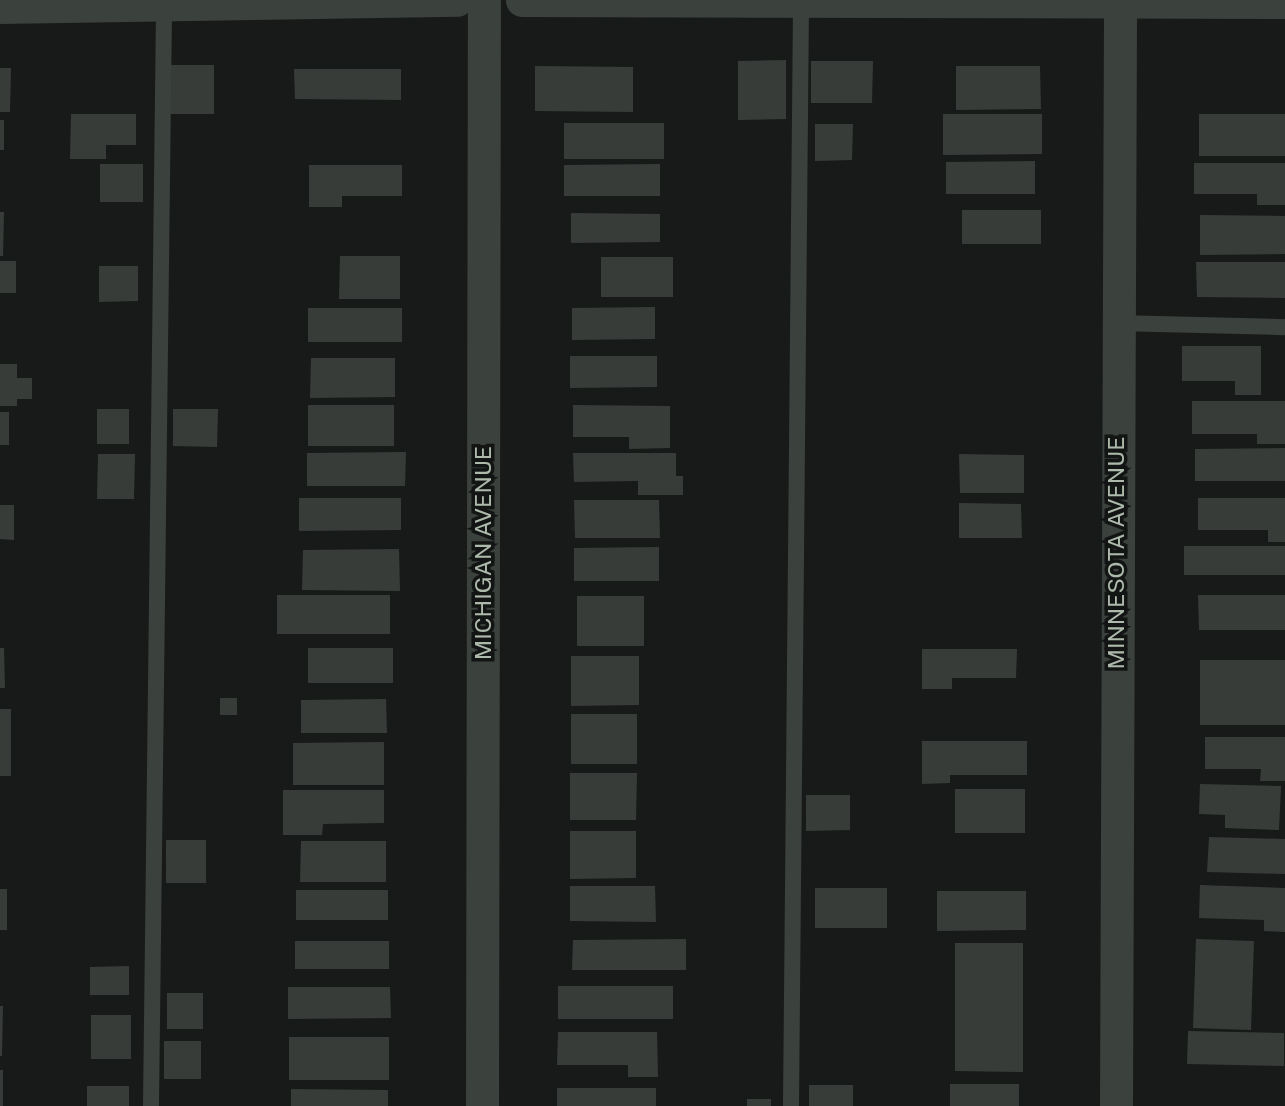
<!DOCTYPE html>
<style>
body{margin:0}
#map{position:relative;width:1285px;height:1106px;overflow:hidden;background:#181a19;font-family:"Public Sans",sans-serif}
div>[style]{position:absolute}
.building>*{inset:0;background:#383c39}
.service>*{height:16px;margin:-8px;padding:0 8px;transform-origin:8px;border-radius:8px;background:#3b413c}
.minor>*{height:33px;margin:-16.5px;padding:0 16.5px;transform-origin:16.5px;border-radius:16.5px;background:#3b413c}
span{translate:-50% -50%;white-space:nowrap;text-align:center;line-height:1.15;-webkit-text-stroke:7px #131514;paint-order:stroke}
.street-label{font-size:23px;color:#acb9ab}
</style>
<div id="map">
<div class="building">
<div style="clip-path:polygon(786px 60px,786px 119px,738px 120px,738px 61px)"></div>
<div style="clip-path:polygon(811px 61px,873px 61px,872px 103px,811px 103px)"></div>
<div style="clip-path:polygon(169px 65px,214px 65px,214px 114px,169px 114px)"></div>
<div style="clip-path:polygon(535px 66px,633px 67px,633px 112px,535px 111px)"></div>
<div style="clip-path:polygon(956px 66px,1040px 66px,1041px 109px,956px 110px)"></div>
<div style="clip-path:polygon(0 68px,11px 68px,10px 112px,0 112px)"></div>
<div style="clip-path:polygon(294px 69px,401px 69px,401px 100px,295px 99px)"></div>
<div style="clip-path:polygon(71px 114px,136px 114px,136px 145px,106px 145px,106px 159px,70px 159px)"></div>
<div style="clip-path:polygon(943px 114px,1042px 114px,1042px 154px,943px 155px)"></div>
<div style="clip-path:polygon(1199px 114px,1285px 114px,1285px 156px,1199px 156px)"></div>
<div style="clip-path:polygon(0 120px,4px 120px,4px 150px,0 150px)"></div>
<div style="clip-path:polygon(564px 123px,664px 123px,664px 159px,564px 159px)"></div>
<div style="clip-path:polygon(815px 124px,853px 124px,852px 160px,815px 161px)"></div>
<div style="clip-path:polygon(1035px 161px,1035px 194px,946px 194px,946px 162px)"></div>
<div style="clip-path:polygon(1194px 163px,1285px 163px,1285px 205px,1257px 205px,1257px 194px,1194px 194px)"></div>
<div style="clip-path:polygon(100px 164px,143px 164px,143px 202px,100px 202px)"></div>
<div style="clip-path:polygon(660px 164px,660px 196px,564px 196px,564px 165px)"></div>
<div style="clip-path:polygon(309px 165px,402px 165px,402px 196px,342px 196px,342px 207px,309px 207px)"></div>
<div style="clip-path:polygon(962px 210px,1041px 210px,1041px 244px,962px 244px)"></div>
<div style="clip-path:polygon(0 212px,4px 212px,3px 256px,0 256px)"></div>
<div style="clip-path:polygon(571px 213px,660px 214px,660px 242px,571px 243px)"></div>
<div style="clip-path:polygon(1200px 215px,1285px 216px,1285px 254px,1200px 255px)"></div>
<div style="clip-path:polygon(340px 256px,400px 256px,400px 299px,339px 299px)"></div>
<div style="clip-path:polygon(601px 257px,673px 257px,673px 297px,601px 297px)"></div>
<div style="clip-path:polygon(0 261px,16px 261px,16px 293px,0 293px)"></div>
<div style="clip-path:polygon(1196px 262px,1285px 262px,1285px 298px,1197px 297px)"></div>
<div style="clip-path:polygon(99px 266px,138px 266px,138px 301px,99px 302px)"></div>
<div style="clip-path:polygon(655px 307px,655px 339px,572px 340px,572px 308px)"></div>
<div style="clip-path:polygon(308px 308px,402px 308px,402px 342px,308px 342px)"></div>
<div style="clip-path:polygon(1182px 346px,1261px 346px,1261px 395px,1235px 395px,1235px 381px,1182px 381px)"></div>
<div style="clip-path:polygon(570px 356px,657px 356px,657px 387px,570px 388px)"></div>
<div style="clip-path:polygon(311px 358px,395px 358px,395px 397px,310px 398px)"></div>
<div style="clip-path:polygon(0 364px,17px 364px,17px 378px,32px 378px,32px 399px,17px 399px,17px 406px,0 406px)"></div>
<div style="clip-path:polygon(1192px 401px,1285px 401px,1285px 444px,1257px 444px,1257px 434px,1192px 434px)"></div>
<div style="clip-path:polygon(308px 405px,394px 405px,394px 446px,308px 446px)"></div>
<div style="clip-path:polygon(573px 405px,670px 406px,670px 448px,629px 449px,629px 437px,573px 437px)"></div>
<div style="clip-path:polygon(97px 409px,129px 409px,129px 444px,97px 444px)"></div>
<div style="clip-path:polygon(173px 409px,218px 409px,217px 447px,173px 446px)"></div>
<div style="clip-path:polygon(0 412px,9px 412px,9px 445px,0 445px)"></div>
<div style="clip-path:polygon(1285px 448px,1285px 481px,1195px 481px,1195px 449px)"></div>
<div style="clip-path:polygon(406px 452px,405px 486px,307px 486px,307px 453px)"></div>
<div style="clip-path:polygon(573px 453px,676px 453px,676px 476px,683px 476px,683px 495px,638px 495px,638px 481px,574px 482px)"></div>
<div style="clip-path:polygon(98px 454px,135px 454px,134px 499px,97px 499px)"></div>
<div style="clip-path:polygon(959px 454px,1024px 455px,1024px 493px,960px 493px)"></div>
<div style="clip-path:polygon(299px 498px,401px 498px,401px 530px,299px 531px)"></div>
<div style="clip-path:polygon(1198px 498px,1285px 498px,1285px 542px,1268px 542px,1268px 530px,1198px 530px)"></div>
<div style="clip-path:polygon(574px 500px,659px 500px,660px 538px,575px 538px)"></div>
<div style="clip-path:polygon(959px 503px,1021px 504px,1022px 538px,959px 538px)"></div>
<div style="clip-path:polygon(0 505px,14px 505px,14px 540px,0 539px)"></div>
<div style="clip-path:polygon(1184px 546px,1285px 546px,1285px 575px,1184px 575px)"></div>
<div style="clip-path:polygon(659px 547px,659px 581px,574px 581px,574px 548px)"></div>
<div style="clip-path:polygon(399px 549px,400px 591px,302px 590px,303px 550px)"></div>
<div style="clip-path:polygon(277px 595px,390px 595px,390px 634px,277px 634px)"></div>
<div style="clip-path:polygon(1198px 595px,1285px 595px,1285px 630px,1199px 630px)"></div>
<div style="clip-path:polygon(577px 596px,644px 596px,644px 646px,577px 646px)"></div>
<div style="clip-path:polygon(0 648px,4px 648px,5px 688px,0 688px)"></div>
<div style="clip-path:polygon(308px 648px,393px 648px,393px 683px,308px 683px)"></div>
<div style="clip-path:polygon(922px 649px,1017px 649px,1016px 678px,952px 678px,952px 689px,922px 689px)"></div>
<div style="clip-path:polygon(571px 656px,639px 656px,639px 705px,571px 706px)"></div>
<div style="clip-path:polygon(1200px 660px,1285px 660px,1285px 725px,1200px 725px)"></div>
<div style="clip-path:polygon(220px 698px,237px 698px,237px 715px,220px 715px)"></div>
<div style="clip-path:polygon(386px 699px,387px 733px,301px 733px,301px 700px)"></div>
<div style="clip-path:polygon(0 709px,11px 709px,11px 776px,0 776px)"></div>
<div style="clip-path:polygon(571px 714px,637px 714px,637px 764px,571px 764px)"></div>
<div style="clip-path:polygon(1205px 737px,1285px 737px,1285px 781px,1260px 781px,1261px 769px,1205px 769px)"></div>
<div style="clip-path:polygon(922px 741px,1027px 741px,1027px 775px,950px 775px,950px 783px,922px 784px)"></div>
<div style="clip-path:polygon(384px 742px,384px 785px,293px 785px,293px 743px)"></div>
<div style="clip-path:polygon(570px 773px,637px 773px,636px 820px,570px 820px)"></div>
<div style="clip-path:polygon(1200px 784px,1281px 786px,1279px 830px,1225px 828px,1225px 815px,1199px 814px)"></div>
<div style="clip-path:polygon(955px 789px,1025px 789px,1025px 833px,955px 833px)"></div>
<div style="clip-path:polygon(283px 790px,384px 790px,384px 823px,323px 824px,322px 835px,283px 835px)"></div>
<div style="clip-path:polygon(806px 795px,850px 795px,850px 830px,806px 831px)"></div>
<div style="clip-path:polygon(570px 831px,636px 831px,636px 878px,570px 879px)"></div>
<div style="clip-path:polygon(1209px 837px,1285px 839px,1285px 874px,1207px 872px)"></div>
<div style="clip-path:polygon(166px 840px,206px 840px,206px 883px,166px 883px)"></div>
<div style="clip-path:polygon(301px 841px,386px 841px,386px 882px,300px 882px)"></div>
<div style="clip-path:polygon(1200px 885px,1285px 888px,1285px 932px,1264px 931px,1264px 920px,1199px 918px)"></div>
<div style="clip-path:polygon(570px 886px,655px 886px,656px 922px,570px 921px)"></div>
<div style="clip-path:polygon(815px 888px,887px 888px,887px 928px,815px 928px)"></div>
<div style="clip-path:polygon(0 889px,7px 889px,7px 930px,0 930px)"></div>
<div style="clip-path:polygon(296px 890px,388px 890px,388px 920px,296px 920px)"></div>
<div style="clip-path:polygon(937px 891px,1026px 891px,1026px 930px,937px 931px)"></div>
<div style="clip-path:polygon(686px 939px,686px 970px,572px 970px,573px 940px)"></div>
<div style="clip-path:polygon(1196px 939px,1254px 941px,1251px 1030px,1193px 1028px)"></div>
<div style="clip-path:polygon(295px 941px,389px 941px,389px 969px,295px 969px)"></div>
<div style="clip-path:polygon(955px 943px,1023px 943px,1023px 1072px,955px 1071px)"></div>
<div style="clip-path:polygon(129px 966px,129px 995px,90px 995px,90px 967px)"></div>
<div style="clip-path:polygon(558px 986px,673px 986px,673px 1019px,558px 1019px)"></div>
<div style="clip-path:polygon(288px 987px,390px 987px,391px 1018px,288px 1019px)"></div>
<div style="clip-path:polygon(167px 993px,203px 993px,203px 1029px,167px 1029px)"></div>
<div style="clip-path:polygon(0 1006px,3px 1006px,2px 1056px,0 1056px)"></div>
<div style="clip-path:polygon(91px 1015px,131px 1015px,131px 1059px,91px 1059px)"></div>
<div style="clip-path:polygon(1188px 1031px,1284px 1033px,1284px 1066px,1187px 1064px)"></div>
<div style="clip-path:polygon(558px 1032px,657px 1032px,658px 1077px,628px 1077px,628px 1065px,557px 1065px)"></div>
<div style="clip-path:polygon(289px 1037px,389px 1037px,389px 1080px,289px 1080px)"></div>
<div style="clip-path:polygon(164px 1041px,201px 1041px,201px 1079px,164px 1079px)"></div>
<div style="clip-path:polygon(0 1070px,3px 1070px,3px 1106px,0 1106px)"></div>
<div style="clip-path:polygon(950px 1084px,1019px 1084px,1019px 1106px,950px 1106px)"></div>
<div style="clip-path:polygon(809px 1085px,853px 1085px,853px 1106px,809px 1106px)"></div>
<div style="clip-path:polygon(87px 1086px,129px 1086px,129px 1106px,87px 1106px)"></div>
<div style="clip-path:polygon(557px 1088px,656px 1088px,656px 1106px,557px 1106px)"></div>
<div style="clip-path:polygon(291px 1089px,388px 1090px,388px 1106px,291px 1106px)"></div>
<div style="clip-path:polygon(747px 1099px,771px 1099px,771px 1106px,747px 1106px)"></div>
</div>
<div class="service">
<div style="left:1116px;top:323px;width:169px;rotate:1.4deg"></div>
<div style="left:151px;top:1106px;width:1103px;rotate:-89.32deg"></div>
<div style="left:791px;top:1106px;width:1106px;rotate:-89.48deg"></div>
</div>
<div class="minor">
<div style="left:522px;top:0;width:763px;rotate:0.15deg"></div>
<div style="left:0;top:7px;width:457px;rotate:-0.9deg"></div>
<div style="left:482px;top:1106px;width:1106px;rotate:-89.9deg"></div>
<div style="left:1116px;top:1106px;width:1106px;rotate:-89.79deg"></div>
</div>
<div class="street-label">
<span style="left:483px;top:553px;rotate:-90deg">MICHIGAN AVENUE</span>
<span style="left:1116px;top:553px;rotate:-90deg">MINNESOTA AVENUE</span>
</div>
</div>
